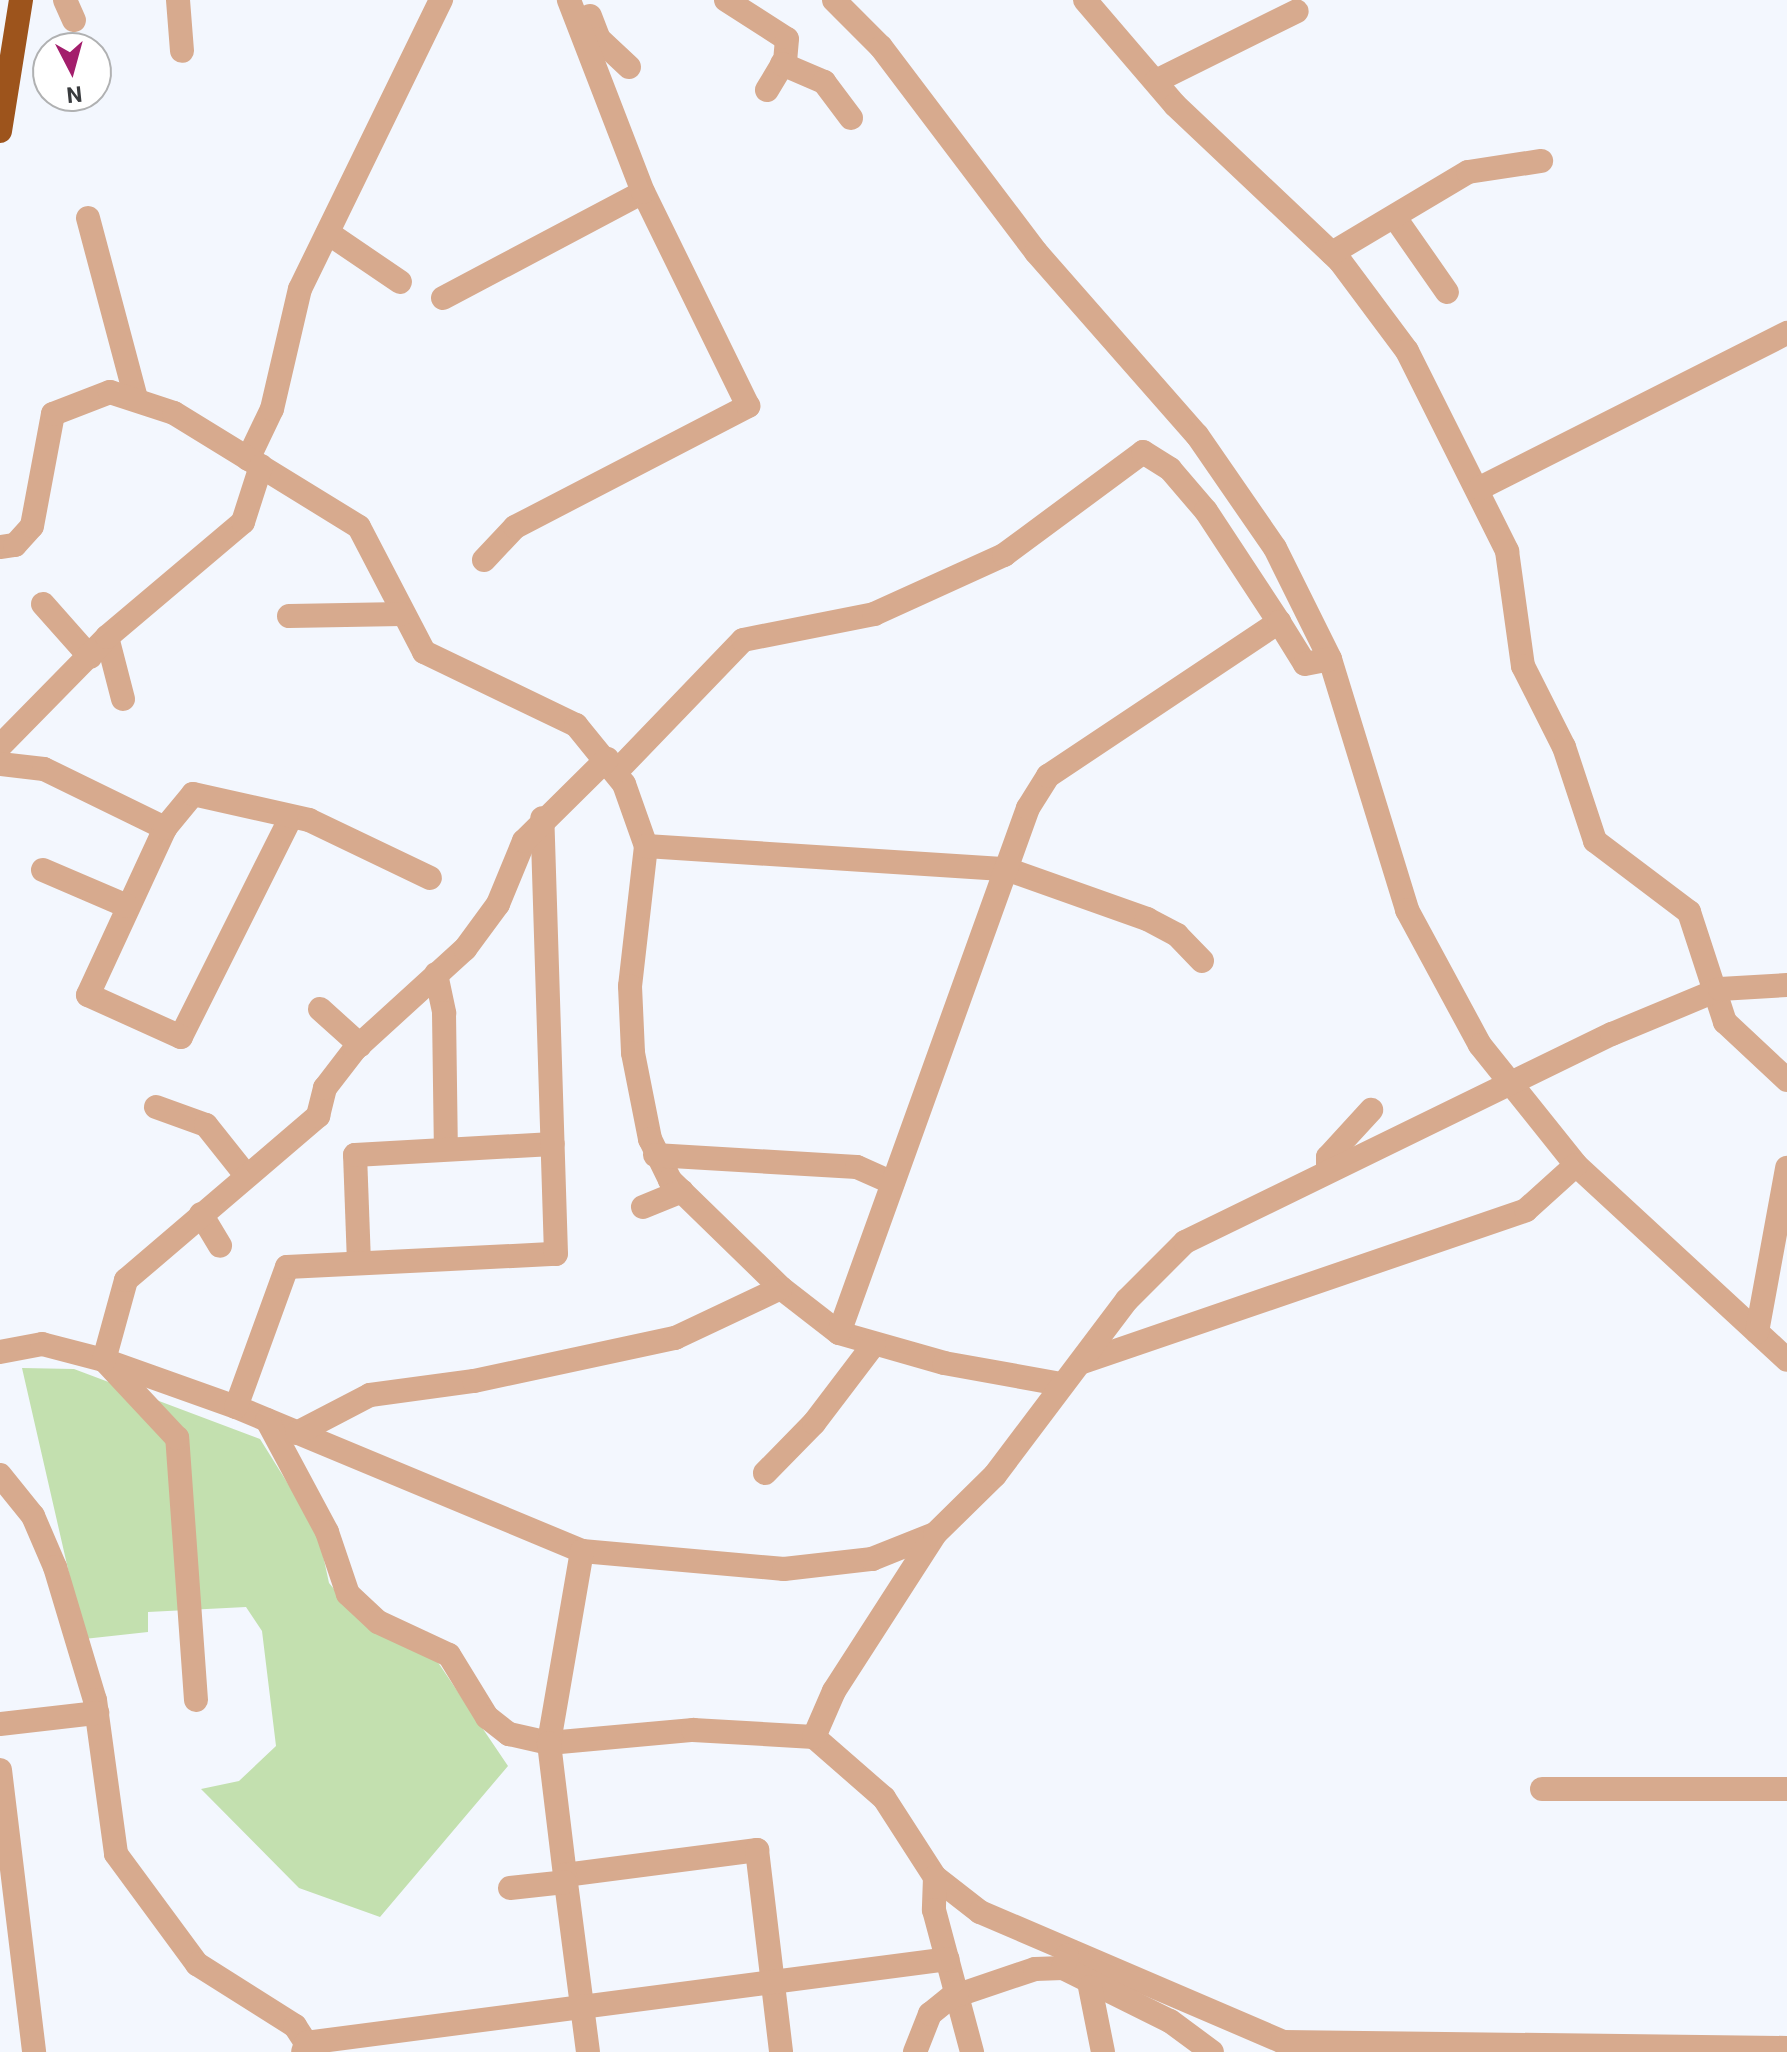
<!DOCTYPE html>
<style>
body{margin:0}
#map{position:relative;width:1787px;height:2052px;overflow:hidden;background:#f3f7fe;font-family:Roboto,sans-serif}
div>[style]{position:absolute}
.green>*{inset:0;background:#c3e0af}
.minor>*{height:24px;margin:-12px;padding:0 12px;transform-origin:12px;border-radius:12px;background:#d7aa8e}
.highway>*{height:24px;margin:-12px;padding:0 12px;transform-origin:12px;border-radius:12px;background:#9d541c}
span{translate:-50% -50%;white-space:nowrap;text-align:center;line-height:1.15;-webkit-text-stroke:7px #fff;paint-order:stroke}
.north{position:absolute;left:32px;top:32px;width:80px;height:80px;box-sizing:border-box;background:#fff;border:2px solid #b0b1b2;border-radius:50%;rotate:174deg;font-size:22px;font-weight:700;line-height:32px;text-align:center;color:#393b3e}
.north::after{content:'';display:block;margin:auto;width:28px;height:36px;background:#a31e6c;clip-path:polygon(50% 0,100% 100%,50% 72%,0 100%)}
</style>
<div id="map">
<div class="green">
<div style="clip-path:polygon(22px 1368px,74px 1369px,260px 1439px,318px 1532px,329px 1583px,359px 1619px,435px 1658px,508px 1766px,380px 1917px,299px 1888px,201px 1789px,239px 1781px,276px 1746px,262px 1631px,246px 1607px,148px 1612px,148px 1632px,84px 1639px)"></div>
</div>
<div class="minor">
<div style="left:65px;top:0;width:22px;rotate:66deg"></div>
<div style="left:178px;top:0;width:51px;rotate:85.5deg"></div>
<div style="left:726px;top:0;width:72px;rotate:32.6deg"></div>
<div style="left:787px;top:39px;width:21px;rotate:95deg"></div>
<div style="left:785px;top:60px;width:35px;rotate:121deg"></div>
<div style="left:834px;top:0;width:66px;rotate:45deg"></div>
<div style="left:881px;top:47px;width:257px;rotate:52.9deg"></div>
<div style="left:1036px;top:252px;width:244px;rotate:48.7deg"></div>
<div style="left:1197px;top:435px;width:137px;rotate:55.4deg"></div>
<div style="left:1275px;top:548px;width:124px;rotate:63.6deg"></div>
<div style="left:1330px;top:659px;width:263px;rotate:72.9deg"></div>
<div style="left:1407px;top:910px;width:153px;rotate:61.6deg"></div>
<div style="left:1480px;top:1045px;width:154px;rotate:51.3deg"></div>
<div style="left:1576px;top:1165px;width:287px;rotate:42.7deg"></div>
<div style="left:1085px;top:0;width:138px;rotate:49.4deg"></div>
<div style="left:1175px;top:105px;width:227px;rotate:43.4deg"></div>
<div style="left:1340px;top:261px;width:112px;rotate:53.3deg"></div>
<div style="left:1407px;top:351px;width:224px;rotate:63.4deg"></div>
<div style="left:1507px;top:551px;width:116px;rotate:82.1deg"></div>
<div style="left:1523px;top:666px;width:91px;rotate:63.2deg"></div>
<div style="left:1564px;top:747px;width:99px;rotate:71.7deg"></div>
<div style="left:1595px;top:841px;width:118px;rotate:37.1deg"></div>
<div style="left:1689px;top:912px;width:116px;rotate:71.9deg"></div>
<div style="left:1725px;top:1022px;width:85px;rotate:43.1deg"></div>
<div style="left:590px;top:16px;width:25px;rotate:69deg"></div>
<div style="left:599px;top:39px;width:41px;rotate:43deg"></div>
<div style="left:782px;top:64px;width:46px;rotate:23.2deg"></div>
<div style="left:824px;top:82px;width:45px;rotate:53.1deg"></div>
<div style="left:1156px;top:81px;width:157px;rotate:-26.4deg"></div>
<div style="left:88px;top:218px;width:183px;rotate:75.1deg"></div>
<div style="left:1396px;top:219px;width:89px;rotate:55.1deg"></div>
<div style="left:328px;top:233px;width:87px;rotate:34.2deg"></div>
<div style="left:1332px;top:253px;width:158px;rotate:-30.8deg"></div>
<div style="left:1468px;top:172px;width:74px;rotate:-8.6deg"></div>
<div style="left:443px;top:298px;width:226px;rotate:-27.9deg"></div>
<div style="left:248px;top:459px;width:55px;rotate:-64.4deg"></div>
<div style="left:272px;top:409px;width:123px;rotate:-76.9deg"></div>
<div style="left:300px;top:289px;width:322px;rotate:-64deg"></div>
<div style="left:1480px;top:488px;width:344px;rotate:-26.8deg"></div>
<div style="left:0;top:547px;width:15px;rotate:-8deg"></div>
<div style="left:15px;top:545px;width:25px;rotate:-48deg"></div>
<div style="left:32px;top:526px;width:114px;rotate:-79.4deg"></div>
<div style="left:53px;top:414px;width:61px;rotate:-21.1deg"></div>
<div style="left:110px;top:392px;width:67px;rotate:18.2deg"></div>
<div style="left:174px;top:413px;width:217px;rotate:31.6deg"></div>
<div style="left:359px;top:527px;width:141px;rotate:62.5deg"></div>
<div style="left:424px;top:652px;width:169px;rotate:25.7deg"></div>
<div style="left:576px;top:725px;width:76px;rotate:50.9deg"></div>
<div style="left:624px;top:784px;width:66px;rotate:70.5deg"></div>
<div style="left:646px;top:846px;width:141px;rotate:96.5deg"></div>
<div style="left:630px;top:986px;width:67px;rotate:87.4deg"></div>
<div style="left:633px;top:1053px;width:88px;rotate:78.8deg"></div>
<div style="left:650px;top:1139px;width:46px;rotate:64deg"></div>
<div style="left:670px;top:1180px;width:155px;rotate:44.2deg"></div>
<div style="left:781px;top:1288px;width:73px;rotate:37.8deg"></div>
<div style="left:839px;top:1333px;width:109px;rotate:15.9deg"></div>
<div style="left:944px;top:1363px;width:119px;rotate:10.2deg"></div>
<div style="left:484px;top:560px;width:45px;rotate:-46.8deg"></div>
<div style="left:515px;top:527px;width:263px;rotate:-27.4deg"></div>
<div style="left:748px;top:406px;width:238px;rotate:-116.1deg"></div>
<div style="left:643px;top:192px;width:206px;rotate:-111.1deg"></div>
<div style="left:43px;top:604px;width:71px;rotate:48.4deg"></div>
<div style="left:289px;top:616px;width:113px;rotate:-1deg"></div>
<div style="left:107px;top:637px;width:64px;rotate:75.5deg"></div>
<div style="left:0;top:746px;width:153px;rotate:-45.5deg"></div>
<div style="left:107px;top:637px;width:178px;rotate:-40.2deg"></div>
<div style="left:243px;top:522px;width:59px;rotate:-72.2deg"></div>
<div style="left:0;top:764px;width:44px;rotate:6.5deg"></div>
<div style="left:44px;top:769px;width:135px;rotate:26deg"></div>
<div style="left:616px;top:772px;width:183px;rotate:-46.1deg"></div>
<div style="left:743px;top:640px;width:134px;rotate:-11.2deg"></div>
<div style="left:874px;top:614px;width:143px;rotate:-24.4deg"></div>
<div style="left:1004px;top:555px;width:173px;rotate:-36.5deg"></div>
<div style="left:1143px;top:452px;width:32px;rotate:32deg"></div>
<div style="left:1170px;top:469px;width:55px;rotate:49.4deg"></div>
<div style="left:1206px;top:511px;width:133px;rotate:56.7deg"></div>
<div style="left:291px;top:817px;width:246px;rotate:116.6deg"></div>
<div style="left:181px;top:1037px;width:102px;rotate:-155.7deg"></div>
<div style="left:88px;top:995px;width:184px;rotate:-65.2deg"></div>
<div style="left:165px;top:828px;width:44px;rotate:-50.5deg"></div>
<div style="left:193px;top:794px;width:119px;rotate:12.6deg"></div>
<div style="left:309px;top:820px;width:134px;rotate:25.6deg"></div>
<div style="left:646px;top:846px;width:361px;rotate:3.7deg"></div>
<div style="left:1006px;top:869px;width:150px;rotate:19.5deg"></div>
<div style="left:1147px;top:919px;width:34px;rotate:28deg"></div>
<div style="left:1177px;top:935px;width:36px;rotate:46deg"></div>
<div style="left:43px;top:870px;width:91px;rotate:23.2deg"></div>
<div style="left:436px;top:974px;width:40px;rotate:78deg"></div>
<div style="left:444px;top:1013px;width:136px;rotate:89.2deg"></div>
<div style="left:320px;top:1009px;width:54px;rotate:42deg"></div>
<div style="left:156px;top:1107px;width:53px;rotate:19.8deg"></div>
<div style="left:206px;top:1125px;width:63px;rotate:51.5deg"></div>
<div style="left:655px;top:1155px;width:202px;rotate:3.4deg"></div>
<div style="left:857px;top:1167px;width:39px;rotate:24deg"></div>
<div style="left:1328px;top:1169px;width:12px;rotate:-90deg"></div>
<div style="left:1328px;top:1157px;width:64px;rotate:-47.5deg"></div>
<div style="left:643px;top:1207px;width:42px;rotate:-22.3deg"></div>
<div style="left:201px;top:1214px;width:37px;rotate:59deg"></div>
<div style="left:359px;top:1263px;width:108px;rotate:-92.1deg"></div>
<div style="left:355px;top:1155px;width:198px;rotate:-3.2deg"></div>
<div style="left:1757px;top:1332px;width:167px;rotate:-79.6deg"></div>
<div style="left:839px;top:1333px;width:558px;rotate:-70.2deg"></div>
<div style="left:1028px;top:808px;width:38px;rotate:-58deg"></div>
<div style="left:1048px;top:776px;width:278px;rotate:-33.7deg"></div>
<div style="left:1279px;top:622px;width:49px;rotate:58.2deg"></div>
<div style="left:1305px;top:664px;width:25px;rotate:-11deg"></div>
<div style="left:0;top:1352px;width:43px;rotate:-10.8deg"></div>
<div style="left:42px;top:1344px;width:64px;rotate:14.5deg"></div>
<div style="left:104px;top:1360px;width:140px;rotate:19.6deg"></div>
<div style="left:236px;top:1407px;width:375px;rotate:22.6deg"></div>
<div style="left:582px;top:1551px;width:203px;rotate:5.1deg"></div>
<div style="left:784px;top:1569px;width:89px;rotate:-6.5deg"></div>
<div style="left:872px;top:1559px;width:65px;rotate:-21.8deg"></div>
<div style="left:1083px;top:1362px;width:468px;rotate:-18.9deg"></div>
<div style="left:1526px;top:1210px;width:67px;rotate:-42deg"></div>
<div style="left:236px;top:1407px;width:149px;rotate:-70deg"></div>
<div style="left:287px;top:1267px;width:269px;rotate:-2.8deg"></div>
<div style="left:556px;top:1254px;width:436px;rotate:-91.8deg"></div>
<div style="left:267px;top:1420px;width:127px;rotate:61.8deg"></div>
<div style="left:327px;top:1532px;width:65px;rotate:71.3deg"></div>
<div style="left:348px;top:1594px;width:41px;rotate:43deg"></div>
<div style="left:378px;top:1622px;width:78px;rotate:24.9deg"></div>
<div style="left:449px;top:1655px;width:73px;rotate:58.5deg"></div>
<div style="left:487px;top:1717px;width:28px;rotate:38deg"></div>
<div style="left:509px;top:1734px;width:41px;rotate:12.7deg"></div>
<div style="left:549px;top:1743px;width:145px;rotate:-5.2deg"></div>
<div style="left:693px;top:1730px;width:121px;rotate:3.3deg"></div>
<div style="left:814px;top:1737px;width:93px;rotate:41.1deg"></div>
<div style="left:884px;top:1798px;width:94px;rotate:57.2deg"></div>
<div style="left:935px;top:1877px;width:57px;rotate:37.9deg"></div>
<div style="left:980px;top:1912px;width:330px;rotate:23.2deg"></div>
<div style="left:1283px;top:2042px;width:504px;rotate:0.68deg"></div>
<div style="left:297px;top:1433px;width:82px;rotate:-27.5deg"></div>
<div style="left:370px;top:1395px;width:105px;rotate:-7.7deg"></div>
<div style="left:474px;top:1381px;width:206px;rotate:-12.1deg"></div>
<div style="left:675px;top:1338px;width:117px;rotate:-25.3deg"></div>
<div style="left:765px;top:1473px;width:70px;rotate:-45.6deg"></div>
<div style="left:814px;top:1423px;width:99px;rotate:-52.8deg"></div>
<div style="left:0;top:1475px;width:53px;rotate:51.2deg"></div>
<div style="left:33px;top:1516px;width:56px;rotate:66.7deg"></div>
<div style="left:55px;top:1567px;width:139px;rotate:73.3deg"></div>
<div style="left:95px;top:1700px;width:155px;rotate:82.2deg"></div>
<div style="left:116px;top:1854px;width:137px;rotate:53.6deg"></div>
<div style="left:197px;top:1964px;width:116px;rotate:32.3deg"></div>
<div style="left:295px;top:2026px;width:20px;rotate:57deg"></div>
<div style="left:306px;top:2043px;width:9px;rotate:108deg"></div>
<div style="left:582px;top:1551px;width:195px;rotate:99.8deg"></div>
<div style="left:549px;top:1743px;width:133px;rotate:83.1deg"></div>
<div style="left:565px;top:1875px;width:194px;rotate:-7.4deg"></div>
<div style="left:757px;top:1850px;width:203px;rotate:83.2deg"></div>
<div style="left:196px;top:1700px;width:263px;rotate:-94.1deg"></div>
<div style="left:177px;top:1438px;width:107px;rotate:-133.1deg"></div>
<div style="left:104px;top:1360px;width:83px;rotate:-74.6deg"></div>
<div style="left:126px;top:1280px;width:253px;rotate:-40.5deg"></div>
<div style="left:318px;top:1116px;width:29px;rotate:-76deg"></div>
<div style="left:325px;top:1088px;width:49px;rotate:-52.4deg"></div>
<div style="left:355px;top:1049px;width:149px;rotate:-42.3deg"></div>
<div style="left:465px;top:949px;width:56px;rotate:-53.7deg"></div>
<div style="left:498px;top:904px;width:68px;rotate:-67.6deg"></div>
<div style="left:524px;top:841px;width:117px;rotate:-44.7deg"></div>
<div style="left:0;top:1724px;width:98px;rotate:-6.5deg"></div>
<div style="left:814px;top:1737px;width:50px;rotate:-66.5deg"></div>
<div style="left:834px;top:1691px;width:187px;rotate:-57.2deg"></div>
<div style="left:935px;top:1534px;width:84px;rotate:-44.5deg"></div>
<div style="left:995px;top:1475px;width:219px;rotate:-53deg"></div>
<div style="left:1127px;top:1300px;width:82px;rotate:-45deg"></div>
<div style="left:1185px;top:1242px;width:475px;rotate:-26deg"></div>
<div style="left:1612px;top:1034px;width:117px;rotate:-22.6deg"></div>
<div style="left:1720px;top:989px;width:67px;rotate:-3.4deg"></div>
<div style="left:0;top:1770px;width:284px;rotate:83.1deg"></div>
<div style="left:1542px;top:1789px;width:245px"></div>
<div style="left:565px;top:1875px;width:178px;rotate:82.6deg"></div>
<div style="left:935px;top:1877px;width:33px;rotate:92deg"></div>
<div style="left:934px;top:1910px;width:147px;rotate:75deg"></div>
<div style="left:510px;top:1888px;width:55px;rotate:-6.2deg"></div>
<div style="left:1063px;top:1968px;width:119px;rotate:26.4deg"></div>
<div style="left:1170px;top:2021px;width:52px;rotate:36.4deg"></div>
<div style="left:1090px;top:1987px;width:66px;rotate:78.7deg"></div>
<div style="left:958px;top:1995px;width:81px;rotate:-18.7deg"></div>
<div style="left:1035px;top:1969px;width:28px;rotate:-2deg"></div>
<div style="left:1063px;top:1968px;width:13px;rotate:-72deg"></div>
<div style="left:306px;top:2043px;width:647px;rotate:-7.45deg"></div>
<div style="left:915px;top:2052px;width:41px;rotate:-68.5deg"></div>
<div style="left:930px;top:2014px;width:35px;rotate:-39deg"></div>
</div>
<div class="highway">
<div style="left:0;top:131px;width:133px;rotate:-80.9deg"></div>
</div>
<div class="north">N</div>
</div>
